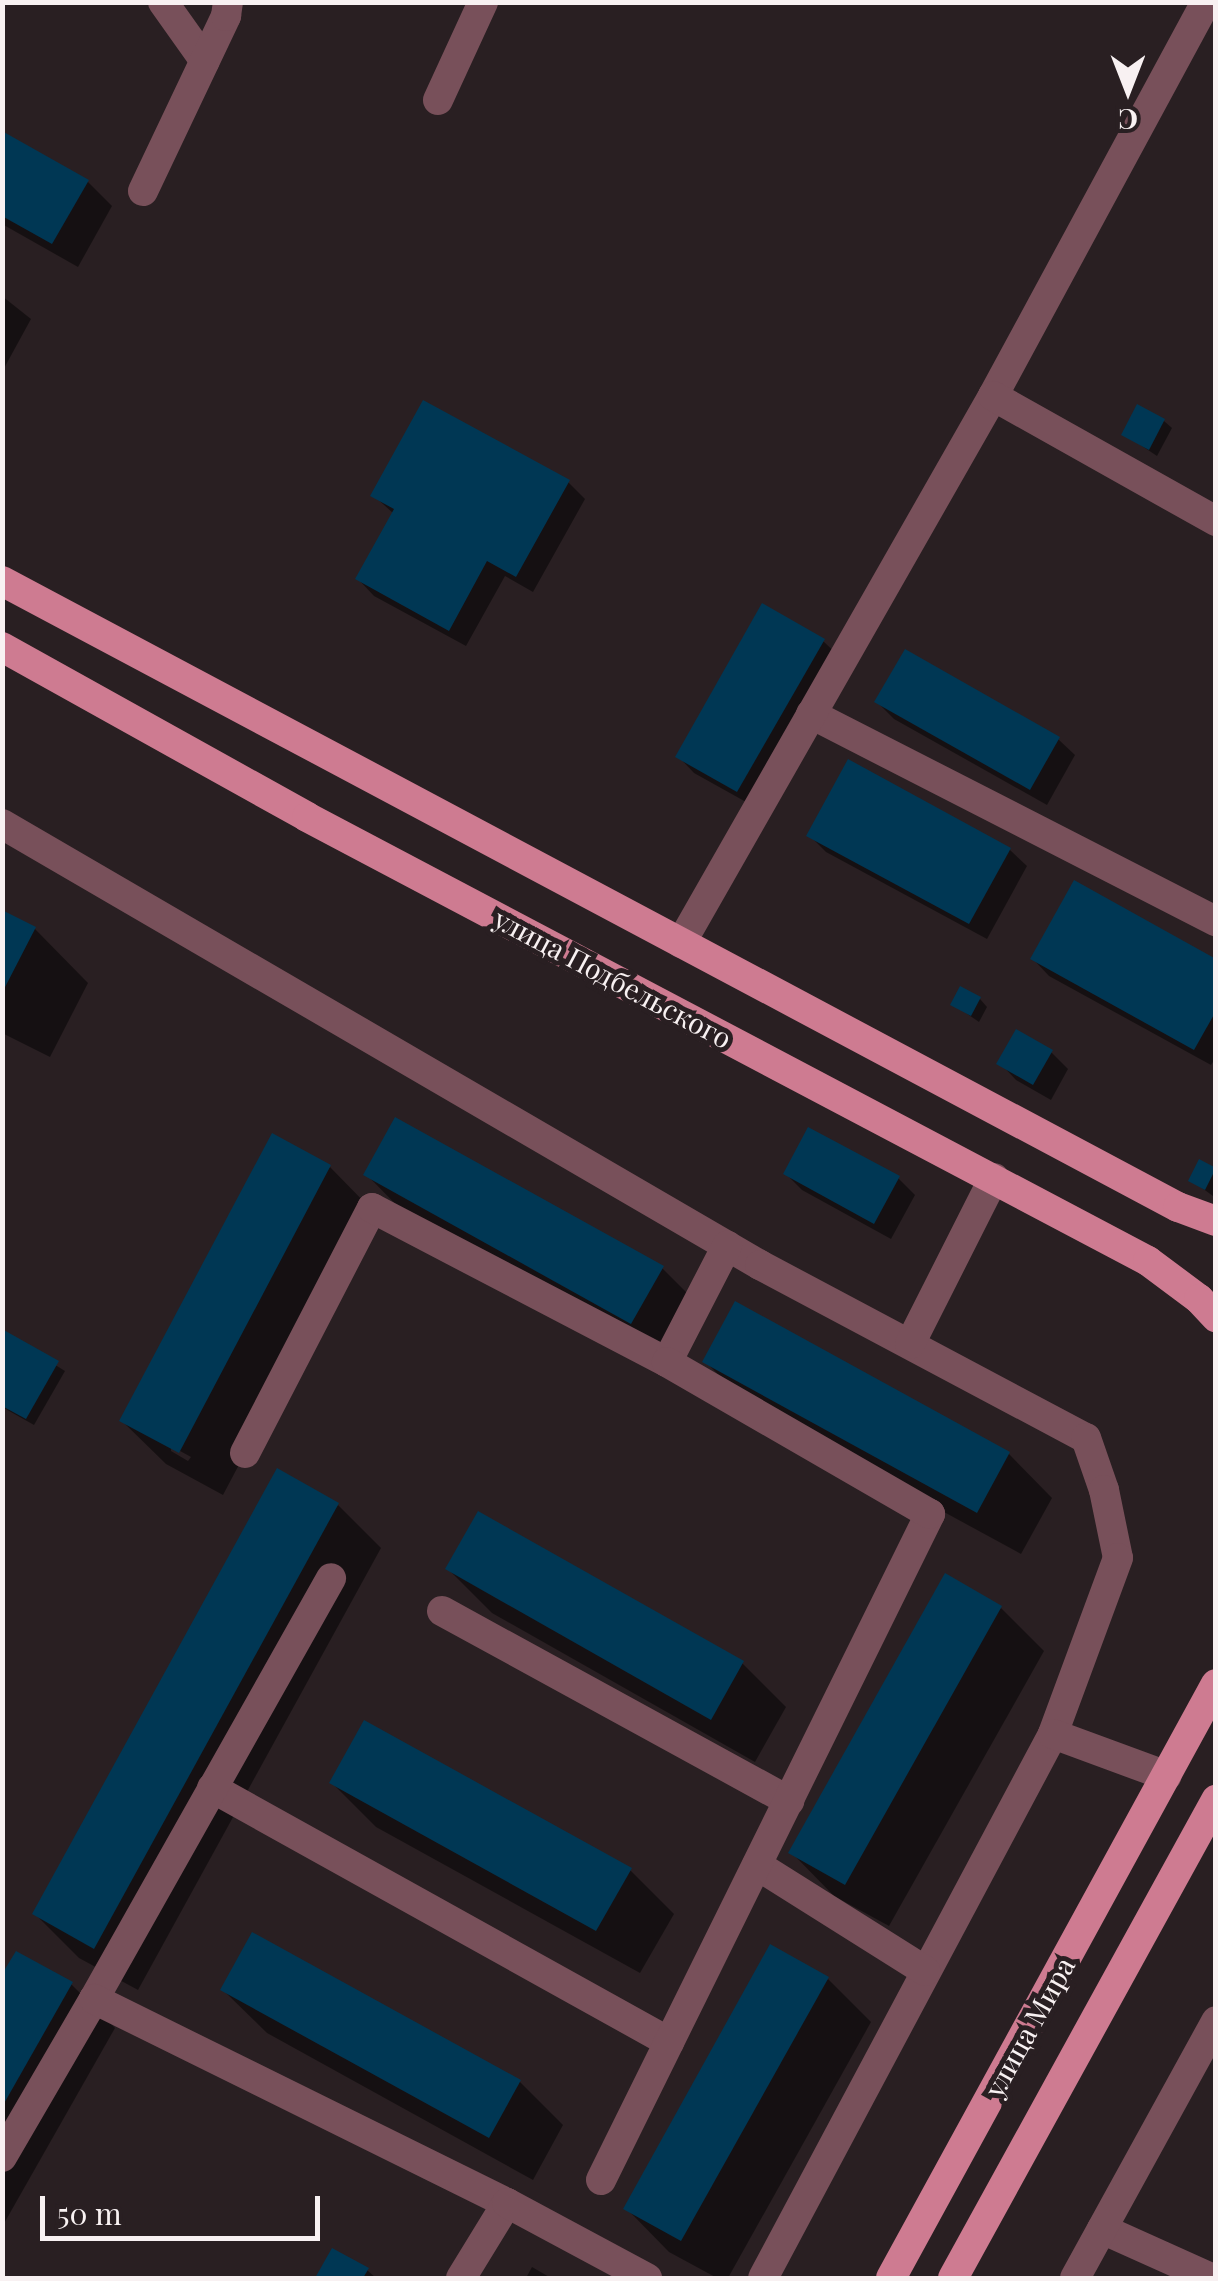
<!DOCTYPE html>
<meta charset="utf-8">
<style>
body{margin:0}
#map{position:relative;width:1218px;height:2281px;overflow:hidden;background:#291f22;font-family:"Playfair Display",serif}
div>[style]{position:absolute}
.shadow>*{inset:0;background:#0007}
.building>*{inset:0;background:#003754}
.minor>*{height:30px;margin:-15px;padding:0 15px;transform-origin:15px;border-radius:15px;background:#78505a}
.major>*{height:30px;margin:-15px;padding:0 15px;transform-origin:15px;border-radius:15px;background:#ce7b91}
span{translate:-50% -50%;white-space:nowrap;text-align:center;line-height:1.15;-webkit-text-stroke:10px #291f22;paint-order:stroke}
.street-label{font-size:28px;color:#f8f1f2}
.frame{position:absolute;inset:0;border:5px solid #f8f1f2;pointer-events:none}
.north{position:absolute;left:1078px;top:40px;width:100px;height:100px;-webkit-text-stroke:8px #291f22;paint-order:stroke;rotate:180deg;font-size:28px;font-weight:700;line-height:40px;text-align:center;color:#f8f1f2}
.north::after{content:'';display:block;margin:auto;width:35px;height:45px;background:#f8f1f2;clip-path:polygon(50% 0,100% 100%,50% 72%,0 100%)}
.scale{position:absolute;left:40px;top:2196px;width:280px;height:45px;box-sizing:border-box;border:5px solid #f8f1f2;border-top:0;padding-left:12px;font-size:30px;line-height:35px;white-space:nowrap;color:#f8f1f2;-webkit-text-stroke:8px #291f22;paint-order:stroke}
</style>
<div id="map">
<div class="shadow">
<div style="clip-path:polygon(2px 133px,88px 182px,112px 206px,78px 267px,2px 224px)"></div>
<div style="clip-path:polygon(2px 296px,31px 319px,2px 372px)"></div>
<div style="clip-path:polygon(1164px 421px,1172px 428px,1157px 456px,1124px 434px)"></div>
<div style="clip-path:polygon(568px 482px,585px 499px,533px 592px,505px 576px,466px 646px,374px 596px,358px 579px,394px 514px,373px 495px)"></div>
<div style="clip-path:polygon(823px 641px,840px 657px,755px 807px,694px 773px,678px 756px)"></div>
<div style="clip-path:polygon(877px 702px,1058px 739px,1075px 755px,1047px 805px,894px 719px)"></div>
<div style="clip-path:polygon(809px 835px,1010px 850px,1027px 866px,987px 939px,826px 852px)"></div>
<div style="clip-path:polygon(2px 913px,35px 929px,88px 983px,50px 1057px,2px 1033px)"></div>
<div style="clip-path:polygon(1033px 959px,1216px 961px,1216px 1057px,1211px 1065px,1049px 976px)"></div>
<div style="clip-path:polygon(980px 999px,987px 1007px,979px 1022px,953px 1004px)"></div>
<div style="clip-path:polygon(1051px 1052px,1068px 1069px,1051px 1100px,1016px 1080px,1000px 1063px)"></div>
<div style="clip-path:polygon(1200px 1162px,1216px 1171px,1213px 1196px,1191px 1180px)"></div>
<div style="clip-path:polygon(evenodd,330px 1167px,373px 1211px,223px 1495px,166px 1464px,122px 1421px,330px 1167px,171px 1446px,191px 1457px,188px 1461px,171px 1451px,171px 1446px)"></div>
<div style="clip-path:polygon(366px 1174px,662px 1268px,706px 1312px,675px 1366px,409px 1218px)"></div>
<div style="clip-path:polygon(786px 1174px,898px 1178px,915px 1195px,891px 1239px,802px 1190px)"></div>
<div style="clip-path:polygon(2px 1332px,65px 1371px,34px 1425px,2px 1407px)"></div>
<div style="clip-path:polygon(705px 1361px,1009px 1454px,1052px 1498px,1021px 1554px,748px 1405px)"></div>
<div style="clip-path:polygon(338px 1505px,381px 1548px,138px 1990px,79px 1958px,35px 1914px)"></div>
<div style="clip-path:polygon(448px 1569px,742px 1663px,786px 1707px,755px 1762px,492px 1613px)"></div>
<div style="clip-path:polygon(1001px 1608px,1044px 1651px,889px 1926px,834px 1896px,791px 1852px)"></div>
<div style="clip-path:polygon(332px 1783px,630px 1870px,674px 1914px,640px 1973px,376px 1827px)"></div>
<div style="clip-path:polygon(2px 1979px,71px 1984px,115px 2028px,2px 2227px)"></div>
<div style="clip-path:polygon(828px 1979px,871px 2022px,728px 2278px,717px 2278px,669px 2252px,626px 2208px)"></div>
<div style="clip-path:polygon(223px 1990px,520px 2082px,563px 2125px,533px 2180px,267px 2033px)"></div>
<div style="clip-path:polygon(333px 2251px,367px 2270px,376px 2278px,318px 2278px)"></div>
<div style="clip-path:polygon(532px 2267px,551px 2278px,526px 2278px)"></div>
</div>
<div class="building">
<div style="clip-path:polygon(2px 131px,89px 180px,52px 244px,2px 216px)"></div>
<div style="clip-path:polygon(423px 400px,570px 480px,516px 577px,487px 561px,449px 631px,355px 579px,394px 509px,370px 496px)"></div>
<div style="clip-path:polygon(1137px 404px,1165px 419px,1149px 450px,1121px 435px)"></div>
<div style="clip-path:polygon(762px 603px,825px 639px,737px 792px,675px 757px)"></div>
<div style="clip-path:polygon(905px 649px,1060px 737px,1030px 790px,874px 702px)"></div>
<div style="clip-path:polygon(848px 759px,1011px 848px,969px 924px,806px 836px)"></div>
<div style="clip-path:polygon(1074px 880px,1216px 959px,1216px 1011px,1194px 1050px,1030px 959px)"></div>
<div style="clip-path:polygon(2px 910px,36px 927px,2px 993px)"></div>
<div style="clip-path:polygon(960px 986px,981px 997px,971px 1016px,950px 1005px)"></div>
<div style="clip-path:polygon(1016px 1029px,1053px 1050px,1033px 1085px,996px 1064px)"></div>
<div style="clip-path:polygon(395px 1117px,664px 1266px,631px 1324px,363px 1175px)"></div>
<div style="clip-path:polygon(808px 1127px,900px 1176px,874px 1224px,783px 1174px)"></div>
<div style="clip-path:polygon(272px 1133px,331px 1165px,179px 1453px,119px 1421px)"></div>
<div style="clip-path:polygon(1199px 1159px,1216px 1168px,1205px 1190px,1188px 1181px)"></div>
<div style="clip-path:polygon(735px 1301px,1010px 1452px,977px 1513px,702px 1362px)"></div>
<div style="clip-path:polygon(2px 1329px,59px 1361px,26px 1419px,2px 1406px)"></div>
<div style="clip-path:polygon(277px 1468px,339px 1503px,94px 1949px,32px 1914px)"></div>
<div style="clip-path:polygon(478px 1511px,744px 1661px,711px 1720px,445px 1569px)"></div>
<div style="clip-path:polygon(945px 1573px,1002px 1606px,845px 1885px,788px 1853px)"></div>
<div style="clip-path:polygon(364px 1720px,632px 1868px,596px 1931px,329px 1783px)"></div>
<div style="clip-path:polygon(252px 1932px,521px 2080px,489px 2138px,220px 1990px)"></div>
<div style="clip-path:polygon(770px 1944px,829px 1977px,681px 2241px,623px 2209px)"></div>
<div style="clip-path:polygon(16px 1951px,73px 1982px,2px 2107px,2px 1974px)"></div>
<div style="clip-path:polygon(332px 2248px,369px 2268px,363px 2278px,315px 2278px)"></div>
</div>
<div class="minor">
<div style="left:163px;top:2px;width:72px;rotate:54.6deg"></div>
<div style="left:438px;top:100px;width:108px;rotate:-65.3deg"></div>
<div style="left:143px;top:191px;width:194px;rotate:-64.6deg"></div>
<div style="left:226px;top:16px;width:14px;rotate:-82deg"></div>
<div style="left:993px;top:396px;width:448px;rotate:-61.6deg"></div>
<div style="left:811px;top:714px;width:455px;rotate:27.1deg"></div>
<div style="left:2px;top:824px;width:877px;rotate:30.19deg"></div>
<div style="left:760px;top:1265px;width:369px;rotate:28deg"></div>
<div style="left:1086px;top:1438px;width:55px;rotate:70.9deg"></div>
<div style="left:1104px;top:1490px;width:69px;rotate:78.4deg"></div>
<div style="left:1118px;top:1558px;width:188px;rotate:110.3deg"></div>
<div style="left:1053px;top:1734px;width:616px;rotate:118.06deg"></div>
<div style="left:681px;top:943px;width:630px;rotate:-60.3deg"></div>
<div style="left:993px;top:396px;width:256px;rotate:29.3deg"></div>
<div style="left:910px;top:1344px;width:186px;rotate:-63.2deg"></div>
<div style="left:245px;top:1453px;width:276px;rotate:-62.6deg"></div>
<div style="left:372px;top:1208px;width:333px;rotate:27.6deg"></div>
<div style="left:667px;top:1362px;width:131px;rotate:-62.7deg"></div>
<div style="left:442px;top:1611px;width:396px;rotate:28.7deg"></div>
<div style="left:1053px;top:1734px;width:121px;rotate:20.2deg"></div>
<div style="left:212px;top:1788px;width:523px;rotate:29.07deg"></div>
<div style="left:757px;top:1865px;width:199px;rotate:32.2deg"></div>
<div style="left:94px;top:1999px;width:483px;rotate:-60.6deg"></div>
<div style="left:2px;top:2157px;width:183px;rotate:-59.8deg"></div>
<div style="left:94px;top:1999px;width:461px;rotate:26.3deg"></div>
<div style="left:601px;top:2180px;width:743px;rotate:-63.71deg"></div>
<div style="left:930px;top:1514px;width:304px;rotate:-150deg"></div>
<div style="left:1102px;top:2229px;width:120px;rotate:24.2deg"></div>
<div style="left:461px;top:2278px;width:88px;rotate:-58.5deg"></div>
<div style="left:507px;top:2203px;width:159px;rotate:28.2deg"></div>
<div style="left:1075px;top:2278px;width:293px;rotate:-61.2deg"></div>
</div>
<div class="major">
<div style="left:2px;top:581px;width:1332px;rotate:28.03deg"></div>
<div style="left:1178px;top:1207px;width:40px;rotate:20.2deg"></div>
<div style="left:2px;top:647px;width:349px;rotate:29.1deg"></div>
<div style="left:307px;top:817px;width:951px;rotate:27.83deg"></div>
<div style="left:1148px;top:1261px;width:64px;rotate:36.7deg"></div>
<div style="left:1199px;top:1299px;width:25px;rotate:47deg"></div>
<div style="left:891px;top:2278px;width:677px;rotate:-61.32deg"></div>
<div style="left:953px;top:2278px;width:546px;rotate:-61.18deg"></div>
</div>
<div class="street-label">
<span style="left:613px;top:978px;rotate:28deg">улица Подбельского</span>
<span style="left:1029px;top:2027px;rotate:-61deg">улица Мира</span>
</div>
<div class="frame"></div>
<div class="north">С</div>
<div class="scale">50 m</div>
</div>
